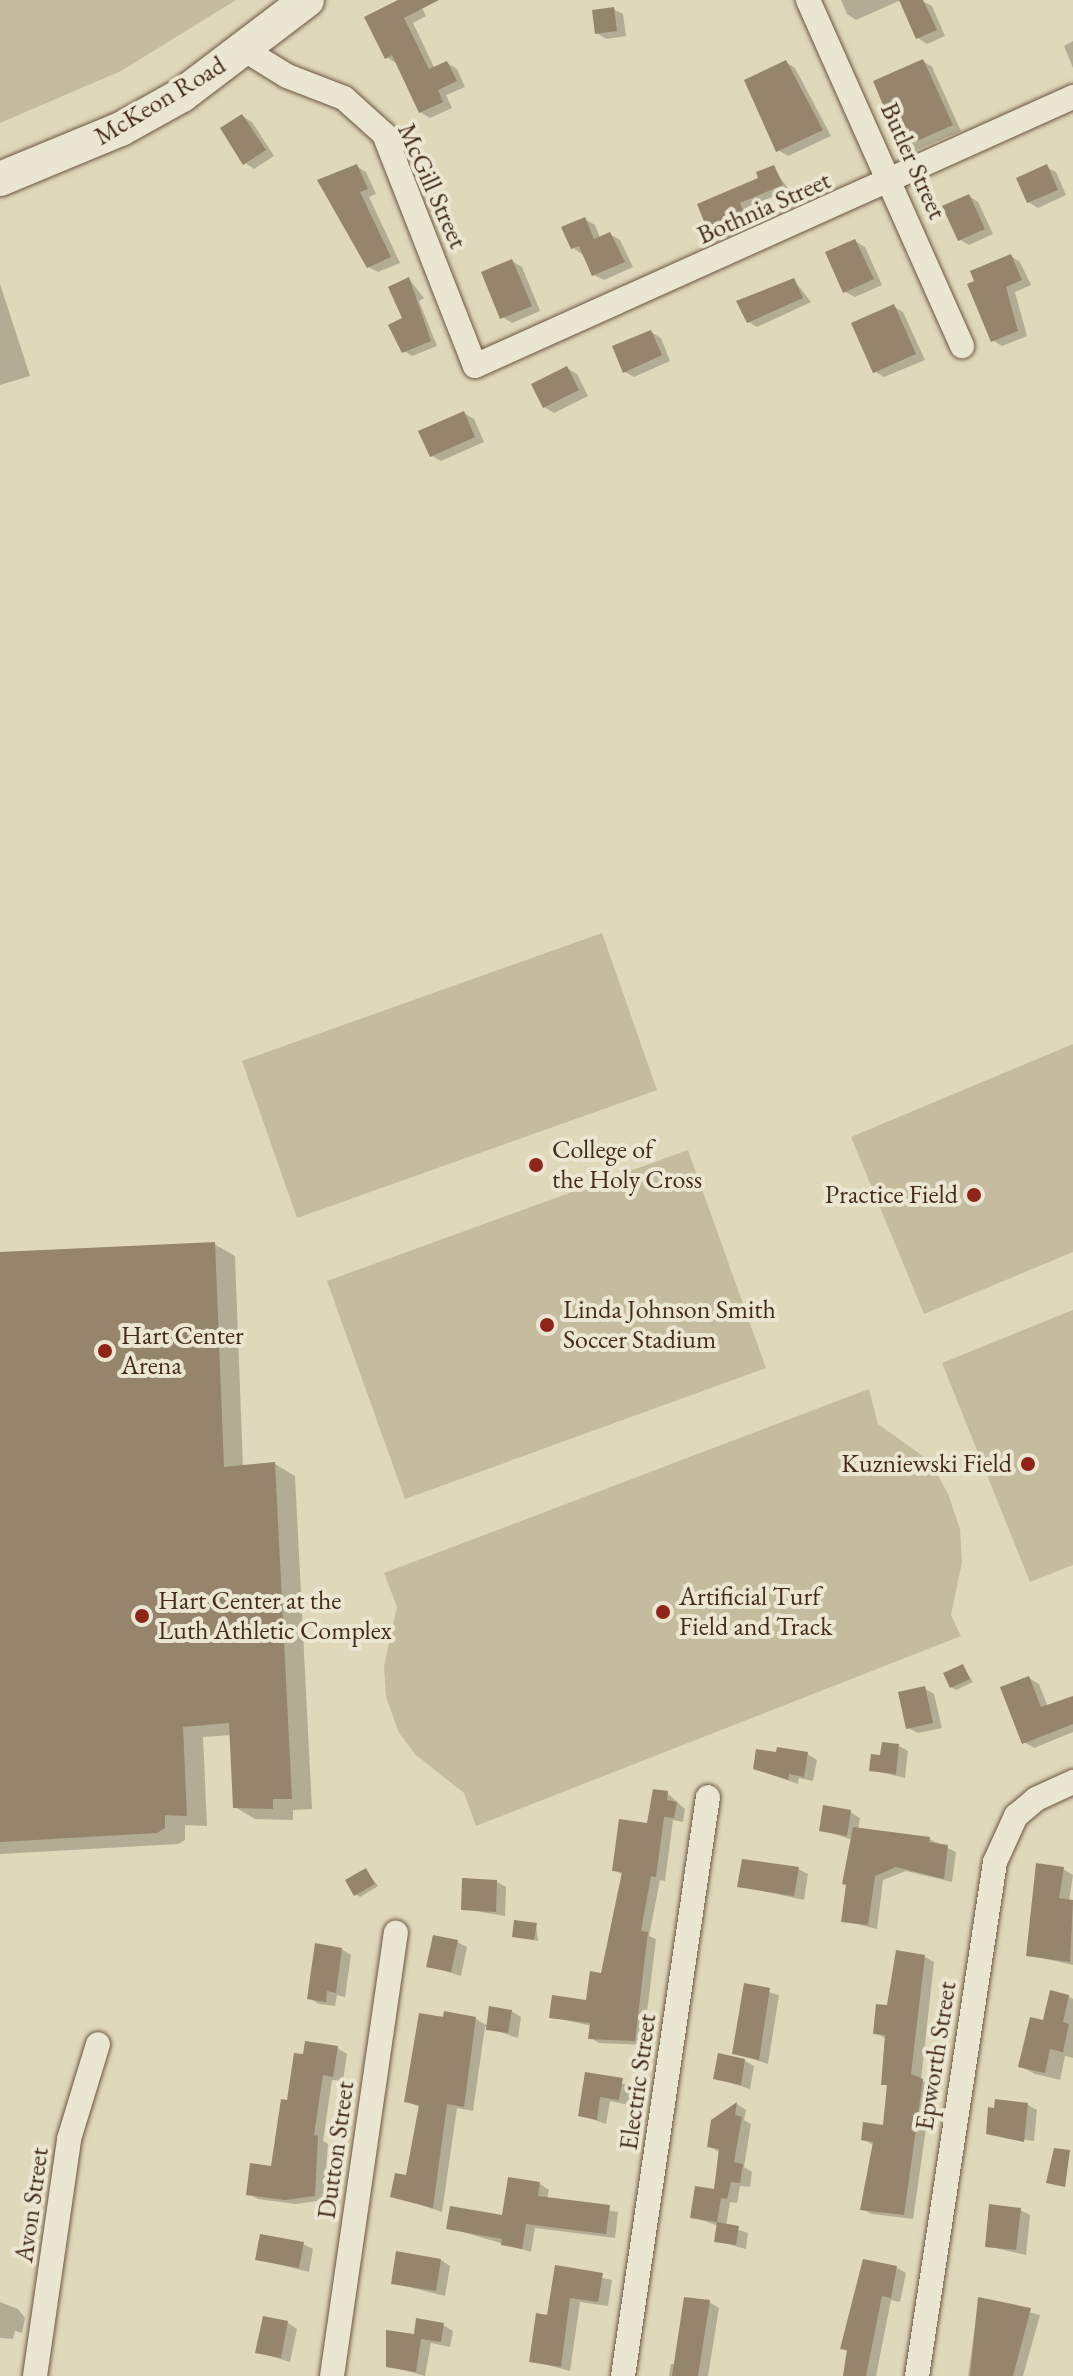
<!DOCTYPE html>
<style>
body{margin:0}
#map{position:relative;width:1073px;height:2376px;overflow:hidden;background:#e0d8ba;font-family:"EB Garamond",serif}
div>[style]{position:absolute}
.green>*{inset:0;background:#c5bb9f}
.shadow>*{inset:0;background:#0003}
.building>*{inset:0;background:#95856d}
.roads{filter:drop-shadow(0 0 2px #6b5642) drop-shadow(0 0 2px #6b5642)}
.minor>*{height:24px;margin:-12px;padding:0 12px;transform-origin:12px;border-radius:12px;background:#ebe6d2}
.secondary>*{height:34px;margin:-17px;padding:0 17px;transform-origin:17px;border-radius:17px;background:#ebe6d2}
.dots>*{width:22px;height:22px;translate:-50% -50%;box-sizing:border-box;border:4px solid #ebe6d2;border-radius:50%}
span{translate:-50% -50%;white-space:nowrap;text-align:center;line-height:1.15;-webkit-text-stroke:8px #ebe6d2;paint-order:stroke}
.street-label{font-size:26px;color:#442b1a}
.poi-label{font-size:26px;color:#442b1a}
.left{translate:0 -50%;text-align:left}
.right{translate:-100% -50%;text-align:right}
</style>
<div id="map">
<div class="green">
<div style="clip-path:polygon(0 0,236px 0,121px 71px,0 123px)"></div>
<div style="clip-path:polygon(602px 933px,657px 1090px,297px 1218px,242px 1061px)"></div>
<div style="clip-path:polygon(1073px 1044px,1073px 1252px,924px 1314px,851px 1137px)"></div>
<div style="clip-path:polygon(688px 1150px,766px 1368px,405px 1499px,327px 1281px)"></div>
<div style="clip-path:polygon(1073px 1310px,1073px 1565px,1030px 1582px,942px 1363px)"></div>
<div style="clip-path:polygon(869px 1389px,878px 1424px,931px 1462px,949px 1496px,960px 1529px,962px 1562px,951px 1615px,961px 1636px,476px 1826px,464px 1793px,416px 1755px,399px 1733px,386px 1697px,384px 1666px,397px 1607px,384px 1573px)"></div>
</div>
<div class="shadow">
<div style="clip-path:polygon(402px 0,419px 2px,426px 16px,413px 23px,435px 69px,447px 63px,457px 69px,465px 87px,446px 95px,452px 108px,430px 118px,420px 112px,396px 63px,386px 57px)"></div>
<div style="clip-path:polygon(841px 0,901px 0,856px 20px,847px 14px)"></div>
<div style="clip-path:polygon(922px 1px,932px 6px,945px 36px,927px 44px,918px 38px)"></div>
<div style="clip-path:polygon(613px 9px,623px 14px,626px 36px,606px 39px,597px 33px)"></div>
<div style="clip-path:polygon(1073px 41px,1073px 68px,1064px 46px)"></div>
<div style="clip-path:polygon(923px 61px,932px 67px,961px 131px,912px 152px,903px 146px)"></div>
<div style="clip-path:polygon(786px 62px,795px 68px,831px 136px,788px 156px,778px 150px)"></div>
<div style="clip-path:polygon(242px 116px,252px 122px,274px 156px,254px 169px,245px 163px)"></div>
<div style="clip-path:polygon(356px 166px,366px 172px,376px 194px,369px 197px,400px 263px,378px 272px,368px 267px,320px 182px)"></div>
<div style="clip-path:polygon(773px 167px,789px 190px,747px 207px,751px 217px,717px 232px,709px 228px)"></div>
<div style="clip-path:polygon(1046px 167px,1056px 172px,1066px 195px,1038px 208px,1028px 202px)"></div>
<div style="clip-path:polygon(969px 196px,978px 202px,993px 234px,969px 245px,959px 239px)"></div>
<div style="clip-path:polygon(585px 219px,595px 225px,600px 238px,610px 234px,620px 240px,633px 267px,604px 280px,594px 275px,582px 254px,573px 248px)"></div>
<div style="clip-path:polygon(855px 241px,865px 247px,882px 285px,855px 297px,845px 292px)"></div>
<div style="clip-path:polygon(1011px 256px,1020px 262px,1031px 285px,1015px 292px,1027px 336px,1002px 346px,992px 340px)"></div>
<div style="clip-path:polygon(512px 261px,522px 267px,540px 311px,512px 323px,502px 317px)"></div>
<div style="clip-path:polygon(409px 279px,424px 298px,419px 301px,437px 346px,412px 356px,404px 351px)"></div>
<div style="clip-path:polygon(794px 280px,811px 302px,757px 327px,749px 322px,739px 302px)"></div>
<div style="clip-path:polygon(0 284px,30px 376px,0 385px)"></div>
<div style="clip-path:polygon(894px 307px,903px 312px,925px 360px,884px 377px,874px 371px)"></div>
<div style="clip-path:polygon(651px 332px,661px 338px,670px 361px,634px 377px,625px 372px)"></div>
<div style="clip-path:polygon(567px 368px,577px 374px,588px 396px,554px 413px,544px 407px)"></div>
<div style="clip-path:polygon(464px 413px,474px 419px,484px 442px,441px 461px,432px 456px)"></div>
<div style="clip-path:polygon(214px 1244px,235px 1256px,243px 1467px,275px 1464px,295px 1476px,312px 1809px,293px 1810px,293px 1820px,255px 1819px,235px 1807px,231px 1735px,203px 1737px,207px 1826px,185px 1825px,185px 1840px,178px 1844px,0 1854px,0 1254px)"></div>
<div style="clip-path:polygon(963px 1666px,973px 1682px,956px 1690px,951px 1687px)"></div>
<div style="clip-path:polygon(1029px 1678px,1039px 1684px,1048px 1707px,1073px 1698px,1073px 1732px,1034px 1748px,1024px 1742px)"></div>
<div style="clip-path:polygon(924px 1688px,934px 1694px,942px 1728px,918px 1733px,908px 1728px)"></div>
<div style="clip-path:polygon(899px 1746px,908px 1751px,905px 1778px,871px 1770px)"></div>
<div style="clip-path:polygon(807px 1754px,817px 1760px,813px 1781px,799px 1778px,798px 1784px,755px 1768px)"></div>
<div style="clip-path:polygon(667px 1793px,685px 1809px,683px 1822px,673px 1820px,665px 1881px,660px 1880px,649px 1936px,656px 1939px,643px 2045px,599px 2043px,591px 2038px,592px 2026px,551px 2017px,587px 2002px,603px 1975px,623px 1875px,614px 1870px)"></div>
<div style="clip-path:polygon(850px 1812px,860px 1818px,858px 1830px,929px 1839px,956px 1852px,952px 1882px,906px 1871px,883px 1880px,877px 1929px,844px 1921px,853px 1840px,821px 1830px)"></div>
<div style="clip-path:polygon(798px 1869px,808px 1874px,804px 1900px,739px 1886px)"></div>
<div style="clip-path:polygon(1063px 1869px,1073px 1875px,1069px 1901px,1073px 1902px,1073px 1965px,1028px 1955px)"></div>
<div style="clip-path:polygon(366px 1870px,378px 1886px,360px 1897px,356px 1894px)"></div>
<div style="clip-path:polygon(497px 1882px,506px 1887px,505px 1916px,463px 1909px)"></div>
<div style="clip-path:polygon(536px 1925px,538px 1941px,514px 1936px)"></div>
<div style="clip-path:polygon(457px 1942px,467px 1947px,461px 1976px,429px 1966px)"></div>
<div style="clip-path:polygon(341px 1949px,351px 1955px,345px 1997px,337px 1995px,335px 2006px,319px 2004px,309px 1998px)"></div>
<div style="clip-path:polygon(925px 1957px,934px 1962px,921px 2080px,932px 2087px,913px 2219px,872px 2214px,862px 2209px,873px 2145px,863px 2139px,885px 2127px,889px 2087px,883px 2083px,887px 2039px,875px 2033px)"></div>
<div style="clip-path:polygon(746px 1986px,779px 1995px,768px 2064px,735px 2053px)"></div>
<div style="clip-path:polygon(1068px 1996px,1073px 1999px,1073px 2058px,1065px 2056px,1060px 2080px,1035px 2074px,1020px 2066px)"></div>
<div style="clip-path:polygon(511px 2011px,521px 2017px,518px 2038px,485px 2027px,473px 2111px,457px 2108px,442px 2212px,393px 2196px,408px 2177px,421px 2108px,406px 2101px,420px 2015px,476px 2019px,488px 2026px)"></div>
<div style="clip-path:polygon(337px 2048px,347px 2054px,343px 2081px,332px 2080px,323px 2141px,328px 2144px,324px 2200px,296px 2204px,258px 2199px,249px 2194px,273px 2168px,305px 2056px)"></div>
<div style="clip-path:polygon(745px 2061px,754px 2066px,750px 2089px,715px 2078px)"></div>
<div style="clip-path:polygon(586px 2075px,632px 2086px,629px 2105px,610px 2101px,606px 2124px,580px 2115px)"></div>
<div style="clip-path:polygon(737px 2104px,746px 2110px,744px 2120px,751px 2124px,744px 2167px,752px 2172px,750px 2187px,740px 2186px,737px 2203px,730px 2202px,726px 2226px,748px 2233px,746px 2249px,716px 2241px,719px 2226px,692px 2217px,716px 2192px,719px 2152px,709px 2146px,713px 2121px)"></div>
<div style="clip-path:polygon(1028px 2105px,1037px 2110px,1034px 2141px,998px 2136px)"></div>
<div style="clip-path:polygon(540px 2184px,549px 2190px,547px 2199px,618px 2212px,615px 2238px,535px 2228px,531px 2252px,449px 2228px,503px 2217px)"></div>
<div style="clip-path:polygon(1020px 2210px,1030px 2215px,1026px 2255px,987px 2246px)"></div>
<div style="clip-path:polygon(303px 2244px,313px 2249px,309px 2272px,257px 2259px)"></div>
<div style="clip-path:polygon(441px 2260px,450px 2266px,445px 2296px,393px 2283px)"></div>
<div style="clip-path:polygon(557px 2268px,612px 2280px,608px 2306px,580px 2302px,570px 2371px,532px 2361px,549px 2317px)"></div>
<div style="clip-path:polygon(897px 2268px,906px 2273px,900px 2302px,891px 2300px,876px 2376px,845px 2376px,849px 2352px,842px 2348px)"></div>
<div style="clip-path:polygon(979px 2299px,1040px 2315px,1023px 2376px,968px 2376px)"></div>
<div style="clip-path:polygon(0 2302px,18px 2309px,25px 2318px,22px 2333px,15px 2331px,13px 2339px,0 2338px)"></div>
<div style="clip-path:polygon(709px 2302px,719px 2308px,708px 2376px,669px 2376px,671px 2364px,676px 2364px)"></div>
<div style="clip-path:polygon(288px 2323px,297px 2329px,290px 2362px,257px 2352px)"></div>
<div style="clip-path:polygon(443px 2325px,453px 2331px,450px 2347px,431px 2343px,425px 2376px,388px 2366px,415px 2337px)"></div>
</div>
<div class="building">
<div style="clip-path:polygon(398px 0,439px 0,404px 18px,429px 69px,447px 61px,457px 81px,438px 90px,443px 102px,419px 113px,392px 55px,385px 59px,364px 17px)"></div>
<div style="clip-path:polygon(899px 0,923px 0,937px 30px,916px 39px)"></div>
<div style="clip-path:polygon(614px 7px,617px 31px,595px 34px,592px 10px)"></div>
<div style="clip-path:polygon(923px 59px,953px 125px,901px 148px,873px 81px)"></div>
<div style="clip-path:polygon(786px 60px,823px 130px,776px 152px,744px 80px)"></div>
<div style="clip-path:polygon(242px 114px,266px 150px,243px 165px,220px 128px)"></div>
<div style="clip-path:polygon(357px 164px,368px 189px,360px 192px,391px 257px,367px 268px,317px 180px)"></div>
<div style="clip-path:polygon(1047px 164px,1058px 190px,1027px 203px,1016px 178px)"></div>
<div style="clip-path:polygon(774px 165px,783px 185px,740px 203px,744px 213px,707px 229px,697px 204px,758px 178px,756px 172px)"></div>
<div style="clip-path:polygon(969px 194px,985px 229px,958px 241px,942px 206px)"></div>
<div style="clip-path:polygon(585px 217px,594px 239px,610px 232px,625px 262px,592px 276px,579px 246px,571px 249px,561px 227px)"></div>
<div style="clip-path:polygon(855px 239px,874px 279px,843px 293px,825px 252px)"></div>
<div style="clip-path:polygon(1011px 254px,1022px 280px,1006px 287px,1018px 331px,991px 342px,967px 284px,974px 281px,970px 271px)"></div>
<div style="clip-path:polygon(512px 259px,532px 306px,500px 319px,481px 272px)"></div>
<div style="clip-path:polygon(409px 277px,431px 341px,402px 353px,388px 325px,402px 318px,388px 287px)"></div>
<div style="clip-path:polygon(794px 278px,803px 298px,747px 323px,736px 301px)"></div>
<div style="clip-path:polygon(894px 304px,916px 354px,873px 373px,851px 323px)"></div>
<div style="clip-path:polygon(651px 330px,662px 355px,623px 373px,612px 346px)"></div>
<div style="clip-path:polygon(567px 366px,579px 390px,543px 408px,531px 384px)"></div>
<div style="clip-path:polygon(464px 411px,475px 437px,430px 457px,418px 431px)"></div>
<div style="clip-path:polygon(215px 1242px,224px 1467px,275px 1462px,292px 1799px,273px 1799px,273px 1809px,233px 1808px,229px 1723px,183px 1727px,187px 1816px,165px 1815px,165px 1828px,157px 1833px,0 1842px,0 1252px)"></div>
<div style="clip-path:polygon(963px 1664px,970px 1679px,950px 1688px,943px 1673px)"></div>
<div style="clip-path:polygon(1029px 1676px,1041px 1707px,1073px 1696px,1073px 1724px,1022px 1744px,1000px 1687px)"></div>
<div style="clip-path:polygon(925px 1686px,933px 1723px,906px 1729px,898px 1692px)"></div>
<div style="clip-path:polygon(882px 1742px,899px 1744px,896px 1774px,869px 1771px,871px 1754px,880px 1755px)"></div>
<div style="clip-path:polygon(777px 1747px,808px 1752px,804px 1777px,789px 1774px,788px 1780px,753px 1769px,756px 1749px,776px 1752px)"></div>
<div style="clip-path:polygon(653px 1789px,668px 1791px,667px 1800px,677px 1802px,674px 1818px,664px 1817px,656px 1877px,651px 1876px,641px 1931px,648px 1932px,635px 2041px,588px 2039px,590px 2023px,549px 2018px,552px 1995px,586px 2000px,590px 1971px,601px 1973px,622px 1872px,612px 1871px,619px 1819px,647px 1823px)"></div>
<div style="clip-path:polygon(823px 1805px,851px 1810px,847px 1836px,819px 1831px)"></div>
<div style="clip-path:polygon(853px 1827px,930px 1837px,929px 1842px,948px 1845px,944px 1879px,896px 1867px,875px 1876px,868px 1925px,841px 1922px,846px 1885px,842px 1884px)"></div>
<div style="clip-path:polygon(742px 1859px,799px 1867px,794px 1896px,737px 1887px)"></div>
<div style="clip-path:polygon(1036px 1863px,1064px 1867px,1059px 1898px,1073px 1900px,1070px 1962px,1026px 1956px)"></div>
<div style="clip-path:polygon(366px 1868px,375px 1884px,354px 1896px,345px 1880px)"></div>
<div style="clip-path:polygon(462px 1878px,497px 1880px,496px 1912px,461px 1910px)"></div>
<div style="clip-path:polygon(514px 1920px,537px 1923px,534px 1940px,512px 1937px)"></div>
<div style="clip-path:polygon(433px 1935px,458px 1940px,451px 1972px,426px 1967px)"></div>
<div style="clip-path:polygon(315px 1943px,342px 1948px,336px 1993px,327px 1991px,326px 2002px,307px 1999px)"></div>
<div style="clip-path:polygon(896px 1950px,925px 1955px,911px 2074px,923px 2079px,904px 2215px,860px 2210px,873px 2142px,861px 2140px,863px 2122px,883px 2125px,887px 2085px,881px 2085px,885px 2035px,873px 2034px,876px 2004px,887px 2005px)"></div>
<div style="clip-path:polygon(744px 1983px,770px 1988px,759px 2060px,732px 2054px)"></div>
<div style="clip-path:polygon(1050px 1990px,1069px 1995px,1063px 2022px,1069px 2024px,1063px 2052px,1050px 2049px,1045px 2073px,1018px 2067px,1030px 2017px,1043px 2020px)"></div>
<div style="clip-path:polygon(489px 2006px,512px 2010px,508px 2033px,486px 2030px)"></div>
<div style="clip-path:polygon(444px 2011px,476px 2017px,464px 2107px,447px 2104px,433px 2208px,390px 2197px,395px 2173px,406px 2175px,419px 2105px,404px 2102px,419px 2013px,443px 2017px)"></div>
<div style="clip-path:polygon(305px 2041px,338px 2046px,333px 2077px,323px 2075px,314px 2135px,318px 2136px,315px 2196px,285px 2200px,246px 2195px,250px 2163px,271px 2166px,281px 2099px,287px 2100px,294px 2053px,303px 2054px)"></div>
<div style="clip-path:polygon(718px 2053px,745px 2059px,741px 2085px,713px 2079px)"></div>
<div style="clip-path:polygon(585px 2072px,623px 2078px,619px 2100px,600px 2097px,597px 2120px,578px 2116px)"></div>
<div style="clip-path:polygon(995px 2099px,1028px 2103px,1024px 2142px,986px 2134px,988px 2107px,994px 2108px)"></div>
<div style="clip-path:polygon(737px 2102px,735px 2115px,742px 2117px,734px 2162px,743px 2164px,740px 2183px,731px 2182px,727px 2199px,721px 2198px,717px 2222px,690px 2218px,695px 2186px,714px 2189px,719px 2149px,707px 2147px,711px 2120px)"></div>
<div style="clip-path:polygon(1054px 2148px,1070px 2150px,1065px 2187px,1046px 2183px)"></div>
<div style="clip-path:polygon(508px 2177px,540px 2182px,538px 2196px,610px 2205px,606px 2234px,526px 2224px,522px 2249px,501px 2245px,502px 2239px,446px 2229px,450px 2206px,502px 2215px)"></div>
<div style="clip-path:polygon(989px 2204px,1021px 2208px,1016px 2250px,985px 2247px)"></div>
<div style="clip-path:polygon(717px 2222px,739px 2226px,736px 2245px,714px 2242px)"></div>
<div style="clip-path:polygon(260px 2234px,304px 2242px,299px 2268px,255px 2260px)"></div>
<div style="clip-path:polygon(396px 2251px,441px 2259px,436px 2291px,391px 2284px)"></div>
<div style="clip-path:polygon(863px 2259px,897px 2266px,891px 2298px,882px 2296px,866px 2376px,843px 2376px,847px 2350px,840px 2349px)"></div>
<div style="clip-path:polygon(555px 2265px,603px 2273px,598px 2302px,570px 2298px,561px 2367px,529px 2362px,536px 2313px,547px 2315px)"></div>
<div style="clip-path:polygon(684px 2297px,710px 2300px,698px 2376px,672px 2376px)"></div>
<div style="clip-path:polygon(978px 2297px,1031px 2308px,1013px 2376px,970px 2376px)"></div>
<div style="clip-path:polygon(263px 2316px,288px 2321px,281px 2358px,255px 2353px)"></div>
<div style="clip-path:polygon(416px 2318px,444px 2323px,441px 2342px,421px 2339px,416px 2372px,386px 2367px,386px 2330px,414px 2334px)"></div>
</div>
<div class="roads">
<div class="minor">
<div style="left:808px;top:0;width:379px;rotate:66deg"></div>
<div style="left:245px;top:50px;width:49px;rotate:31.8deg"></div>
<div style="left:287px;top:76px;width:61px;rotate:21.1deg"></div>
<div style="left:344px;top:98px;width:54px;rotate:42deg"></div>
<div style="left:384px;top:134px;width:249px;rotate:68.6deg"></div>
<div style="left:475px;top:366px;width:656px;rotate:-24.22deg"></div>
<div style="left:35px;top:2376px;width:239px;rotate:-81.8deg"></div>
<div style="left:69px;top:2139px;width:99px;rotate:-73deg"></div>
<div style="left:332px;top:2376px;width:448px;rotate:-81.8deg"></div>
<div style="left:623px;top:2376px;width:585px;rotate:-81.65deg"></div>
<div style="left:917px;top:2376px;width:520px;rotate:-81.37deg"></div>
<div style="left:995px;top:1862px;width:51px;rotate:-65.5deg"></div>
<div style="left:1016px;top:1816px;width:26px;rotate:-40deg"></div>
<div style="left:1036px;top:1799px;width:41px;rotate:-24.7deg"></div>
</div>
<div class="secondary">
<div style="left:0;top:179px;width:131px;rotate:-22.5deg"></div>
<div style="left:121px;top:129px;width:70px;rotate:-29.1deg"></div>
<div style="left:182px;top:95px;width:157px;rotate:-37.2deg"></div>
</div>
</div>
<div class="dots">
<div style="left:536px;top:1165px;background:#8f2418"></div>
<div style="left:974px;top:1195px;background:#8f2418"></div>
<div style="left:547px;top:1325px;background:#8f2418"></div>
<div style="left:105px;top:1351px;background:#8f2418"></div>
<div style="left:1028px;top:1464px;background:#8f2418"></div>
<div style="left:663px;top:1612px;background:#8f2418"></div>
<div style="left:142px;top:1616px;background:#8f2418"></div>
</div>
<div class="street-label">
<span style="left:160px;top:101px;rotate:-31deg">McKeon Road</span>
<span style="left:913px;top:161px;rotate:66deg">Butler Street</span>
<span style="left:432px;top:186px;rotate:66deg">McGill Street</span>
<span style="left:764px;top:208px;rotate:-24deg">Bothnia Street</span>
<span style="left:936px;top:2056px;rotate:-81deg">Epworth Street</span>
<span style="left:638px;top:2082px;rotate:-82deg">Electric Street</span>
<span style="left:336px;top:2150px;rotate:-82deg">Dutton Street</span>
<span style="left:32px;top:2205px;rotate:-82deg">Avon Street</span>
</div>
<div class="poi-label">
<span class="left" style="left:552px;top:1165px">College of<br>the Holy Cross</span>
<span class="right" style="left:958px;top:1195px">Practice Field</span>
<span class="left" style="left:563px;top:1325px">Linda Johnson Smith<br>Soccer Stadium</span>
<span class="left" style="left:121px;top:1351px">Hart Center<br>Arena</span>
<span class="right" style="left:1012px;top:1464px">Kuzniewski Field</span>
<span class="left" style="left:679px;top:1612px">Artificial Turf<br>Field and Track</span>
<span class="left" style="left:158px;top:1616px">Hart Center at the<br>Luth Athletic Complex</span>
</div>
</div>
